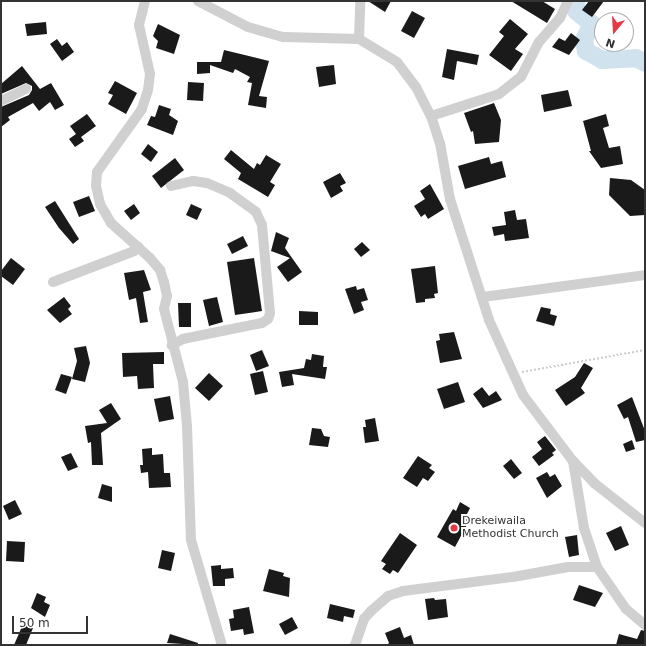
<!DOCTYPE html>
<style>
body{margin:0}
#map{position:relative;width:646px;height:646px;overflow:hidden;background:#fff;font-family:"DejaVu Sans",sans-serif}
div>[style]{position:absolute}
.river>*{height:18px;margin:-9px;padding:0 9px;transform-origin:9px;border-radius:9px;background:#cfe2ee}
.building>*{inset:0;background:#1a1a1a}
.path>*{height:2px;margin-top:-1px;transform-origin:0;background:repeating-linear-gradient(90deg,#cdcdcd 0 2px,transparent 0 4px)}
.minor>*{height:10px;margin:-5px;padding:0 5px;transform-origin:5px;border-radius:5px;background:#d0d0d0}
.dots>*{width:11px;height:11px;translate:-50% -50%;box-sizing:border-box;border:2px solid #fff;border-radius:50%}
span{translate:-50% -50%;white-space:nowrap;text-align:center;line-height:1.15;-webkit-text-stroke:4px #fff;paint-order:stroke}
.poi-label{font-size:11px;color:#333}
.left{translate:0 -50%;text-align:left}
.frame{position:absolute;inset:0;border:2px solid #333;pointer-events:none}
.north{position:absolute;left:594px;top:12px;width:40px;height:40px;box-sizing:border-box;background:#fff;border:1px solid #adadad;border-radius:50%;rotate:198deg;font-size:11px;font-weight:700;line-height:16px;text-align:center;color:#333}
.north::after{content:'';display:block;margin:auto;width:14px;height:18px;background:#e63946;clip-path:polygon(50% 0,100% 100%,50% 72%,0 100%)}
.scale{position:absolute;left:12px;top:616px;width:76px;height:18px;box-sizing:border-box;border:2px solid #333;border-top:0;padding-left:5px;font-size:12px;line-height:14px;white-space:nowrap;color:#333;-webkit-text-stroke:3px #fff;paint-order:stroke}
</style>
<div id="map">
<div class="river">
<div style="left:576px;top:1px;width:10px;rotate:90deg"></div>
<div style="left:576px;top:11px;width:21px;rotate:39deg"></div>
<div style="left:592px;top:24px;width:18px;rotate:117deg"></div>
<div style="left:584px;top:40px;width:11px;rotate:80deg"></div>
<div style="left:586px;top:51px;width:18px;rotate:29deg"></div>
<div style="left:602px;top:60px;width:34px;rotate:-3deg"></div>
<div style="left:636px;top:58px;width:10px;rotate:29deg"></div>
</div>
<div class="building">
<div style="clip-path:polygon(368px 1px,391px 1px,385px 12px)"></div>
<div style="clip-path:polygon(511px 1px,542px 1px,555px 9px,547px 23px)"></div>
<div style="clip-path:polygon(589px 1px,604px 1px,592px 17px,582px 10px)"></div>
<div style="clip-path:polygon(412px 11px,425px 18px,414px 38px,401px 31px)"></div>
<div style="clip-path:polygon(510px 19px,528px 34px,515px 49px,523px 54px,511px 71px,489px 55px,504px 36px,499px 32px)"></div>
<div style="clip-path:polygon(46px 22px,47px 34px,27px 36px,25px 24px)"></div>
<div style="clip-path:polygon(158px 24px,180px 35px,174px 54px,156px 48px,158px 41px,153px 36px)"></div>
<div style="clip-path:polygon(571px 33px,580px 40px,569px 55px,552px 47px,559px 38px,565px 41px)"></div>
<div style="clip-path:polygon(57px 39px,62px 46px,67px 42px,74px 52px,62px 61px,50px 44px)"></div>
<div style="clip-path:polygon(447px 49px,479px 55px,477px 65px,457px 61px,454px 80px,442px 77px)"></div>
<div style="clip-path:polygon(224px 50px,269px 61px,259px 96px,267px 97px,266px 108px,248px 105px,252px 83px,247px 82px,250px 77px,235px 69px,233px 73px,210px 65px,210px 73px,197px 74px,197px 62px,221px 62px)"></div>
<div style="clip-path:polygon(334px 65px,336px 84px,319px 87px,316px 67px)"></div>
<div style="clip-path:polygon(22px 66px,40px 89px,51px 83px,64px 105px,55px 110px,50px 102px,39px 111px,33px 103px,8px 117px,10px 120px,1px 127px,1px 107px,29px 95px,32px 90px,32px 86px,26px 83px,1px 94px,1px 84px)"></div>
<div style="clip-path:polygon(115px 81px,137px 93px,126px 114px,108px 104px,113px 95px,108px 93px)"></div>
<div style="clip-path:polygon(188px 82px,204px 83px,203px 101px,187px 100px)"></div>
<div style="clip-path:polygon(568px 90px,572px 106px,544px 112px,541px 95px)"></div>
<div style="clip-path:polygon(494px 103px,501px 120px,499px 142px,475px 144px,473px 131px,471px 132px,464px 113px)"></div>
<div style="clip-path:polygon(159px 105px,171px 109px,169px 115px,178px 121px,173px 135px,147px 125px,151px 116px,155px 117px)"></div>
<div style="clip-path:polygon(87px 114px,96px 126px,81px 137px,84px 141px,75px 147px,69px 139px,76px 134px,70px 126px)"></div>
<div style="clip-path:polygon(606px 114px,609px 126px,603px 128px,609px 148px,620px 146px,623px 164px,601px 168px,589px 151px,591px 151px,583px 121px)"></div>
<div style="clip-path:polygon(148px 144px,158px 152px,151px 162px,141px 154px)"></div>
<div style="clip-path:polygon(231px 150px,254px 169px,257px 163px,260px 165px,266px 155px,281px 164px,270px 182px,275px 185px,268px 197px,238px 179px,241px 173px,224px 159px)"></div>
<div style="clip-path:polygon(489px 157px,491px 164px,502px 161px,506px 177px,465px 189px,458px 166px)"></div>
<div style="clip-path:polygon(175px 158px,184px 170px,161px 188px,152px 176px)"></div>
<div style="clip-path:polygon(340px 173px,346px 183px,340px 186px,343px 191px,331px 198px,323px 182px)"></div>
<div style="clip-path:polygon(610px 178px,631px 180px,645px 190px,645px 215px,630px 216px,609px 195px)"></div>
<div style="clip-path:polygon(430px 184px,444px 209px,428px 219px,425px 214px,421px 217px,414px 206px,425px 199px,420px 191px)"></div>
<div style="clip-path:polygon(89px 196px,95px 211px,79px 217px,73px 202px)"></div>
<div style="clip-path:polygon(55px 201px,79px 239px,73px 244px,59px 228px,45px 207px)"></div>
<div style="clip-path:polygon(134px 204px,140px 213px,131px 220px,124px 211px)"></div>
<div style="clip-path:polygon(191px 204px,202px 209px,197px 220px,186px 215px)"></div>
<div style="clip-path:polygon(515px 210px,517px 220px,526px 219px,529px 238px,505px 241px,504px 234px,494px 236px,492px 227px,506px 225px,504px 212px)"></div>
<div style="clip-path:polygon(276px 232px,289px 238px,285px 248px,302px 272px,288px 282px,277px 267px,290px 258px,271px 251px)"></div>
<div style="clip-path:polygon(243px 236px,248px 246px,232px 254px,227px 244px)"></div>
<div style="clip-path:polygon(362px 242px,370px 250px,361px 257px,354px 249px)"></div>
<div style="clip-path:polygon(11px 258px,25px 269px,13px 285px,1px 276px,1px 271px)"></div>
<div style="clip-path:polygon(254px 258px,262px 311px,235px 315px,227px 262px)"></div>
<div style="clip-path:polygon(435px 266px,438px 293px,434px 294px,435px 298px,425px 299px,425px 302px,416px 303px,411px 269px)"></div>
<div style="clip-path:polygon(144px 270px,151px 290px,143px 292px,148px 322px,140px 323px,136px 298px,129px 300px,124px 273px)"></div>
<div style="clip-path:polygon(356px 286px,357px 290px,364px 288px,368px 300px,361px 302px,364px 310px,354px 314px,345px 289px)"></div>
<div style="clip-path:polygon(64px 297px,71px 306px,68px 309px,72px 314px,60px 323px,47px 310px)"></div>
<div style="clip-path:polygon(217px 297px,223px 322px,209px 326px,203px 300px)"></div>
<div style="clip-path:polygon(178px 303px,191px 303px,191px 327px,179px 327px)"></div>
<div style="clip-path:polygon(541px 307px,551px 309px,550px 314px,557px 316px,554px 326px,536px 321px)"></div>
<div style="clip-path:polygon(299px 311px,318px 312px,318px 325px,299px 325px)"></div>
<div style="clip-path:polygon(454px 332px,462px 359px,440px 363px,436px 341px,440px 340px,439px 334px)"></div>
<div style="clip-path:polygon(86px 346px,90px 363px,85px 382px,72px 379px,77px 361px,74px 348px)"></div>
<div style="clip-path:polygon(262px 350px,269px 366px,256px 371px,250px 355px)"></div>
<div style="clip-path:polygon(164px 352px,164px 364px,153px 364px,154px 388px,138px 389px,137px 376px,123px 377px,122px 353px)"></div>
<div style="clip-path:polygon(312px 354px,324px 356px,323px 367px,327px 367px,325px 379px,292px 374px,294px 385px,282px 387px,279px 372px,304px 368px,306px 359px,311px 360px)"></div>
<div style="clip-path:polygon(584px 363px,593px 368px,581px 388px,585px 393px,566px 406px,555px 390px,575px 377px)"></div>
<div style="clip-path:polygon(263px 371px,268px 392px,255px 395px,250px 374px)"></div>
<div style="clip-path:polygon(209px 373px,223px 386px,209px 401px,195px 388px)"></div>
<div style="clip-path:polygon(61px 374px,72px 377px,66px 394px,55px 390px)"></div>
<div style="clip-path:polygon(458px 382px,465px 402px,444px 409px,437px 389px)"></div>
<div style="clip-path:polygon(482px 387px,489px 396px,496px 391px,502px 400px,483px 408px,473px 394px)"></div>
<div style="clip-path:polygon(170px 396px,174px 419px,159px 422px,154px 399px)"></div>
<div style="clip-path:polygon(632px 397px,645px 431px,645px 440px,636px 442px,628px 417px,624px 419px,617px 405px)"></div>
<div style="clip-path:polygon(111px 403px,121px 419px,101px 433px,103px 465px,92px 465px,91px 442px,88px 443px,85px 426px,107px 423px,99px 410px)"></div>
<div style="clip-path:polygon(375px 418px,379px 441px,365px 443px,363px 427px,366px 427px,365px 420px)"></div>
<div style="clip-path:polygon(312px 428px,321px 429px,324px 436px,330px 437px,328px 447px,309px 445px)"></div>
<div style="clip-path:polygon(545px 436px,556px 450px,552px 453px,554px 455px,539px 466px,532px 457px,542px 449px,537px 442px)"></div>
<div style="clip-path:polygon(632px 440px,635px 449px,626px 452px,623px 444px)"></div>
<div style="clip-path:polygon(152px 448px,152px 455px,163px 454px,164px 473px,170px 473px,171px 487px,149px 488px,148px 472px,141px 473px,140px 465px,143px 465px,142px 449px)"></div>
<div style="clip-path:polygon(71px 453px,78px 467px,68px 471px,61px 457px)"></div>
<div style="clip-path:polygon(418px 456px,432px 465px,429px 468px,435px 472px,428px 481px,423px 478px,417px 487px,403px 478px)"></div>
<div style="clip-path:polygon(511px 459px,522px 473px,514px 479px,503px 466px)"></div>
<div style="clip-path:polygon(547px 472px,550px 477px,555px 474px,562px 486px,547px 498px,536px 478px)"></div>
<div style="clip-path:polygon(102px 484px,112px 487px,112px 502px,98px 498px)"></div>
<div style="clip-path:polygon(15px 500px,22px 514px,9px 520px,3px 506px)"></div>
<div style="clip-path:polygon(460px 502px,470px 508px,466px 516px,470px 519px,455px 547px,437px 537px,453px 509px,456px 511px)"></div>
<div style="clip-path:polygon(621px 526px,629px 545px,615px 551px,606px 533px)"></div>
<div style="clip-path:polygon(400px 533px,417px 545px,398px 573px,393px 570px,390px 574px,382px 569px,386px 564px,381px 561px)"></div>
<div style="clip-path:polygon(577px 535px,579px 555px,569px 557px,565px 537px)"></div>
<div style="clip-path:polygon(7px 541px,25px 542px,24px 562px,6px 561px)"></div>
<div style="clip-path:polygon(162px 550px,175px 553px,171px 571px,158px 568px)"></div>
<div style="clip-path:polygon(221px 565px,221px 569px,233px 568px,234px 578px,225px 579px,225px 586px,213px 586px,211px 566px)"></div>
<div style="clip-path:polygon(269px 569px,284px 573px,283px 576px,290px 578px,289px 597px,263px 591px)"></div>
<div style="clip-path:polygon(579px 585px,603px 593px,595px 607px,573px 600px)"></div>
<div style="clip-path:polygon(37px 593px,46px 597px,44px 602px,50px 605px,45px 617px,31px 608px)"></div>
<div style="clip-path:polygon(434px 598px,435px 600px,446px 599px,448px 617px,428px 620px,425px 599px)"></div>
<div style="clip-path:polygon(330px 604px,355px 610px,353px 618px,344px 616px,343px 622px,327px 618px)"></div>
<div style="clip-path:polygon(249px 607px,254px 633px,244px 635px,243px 629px,231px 631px,229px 619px,234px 618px,233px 610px)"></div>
<div style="clip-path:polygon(292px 617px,298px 628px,285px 635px,279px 624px)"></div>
<div style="clip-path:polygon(23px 624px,33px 628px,26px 645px,14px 645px)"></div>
<div style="clip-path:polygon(400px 627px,404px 638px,411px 635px,414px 645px,387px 645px,389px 643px,385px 633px)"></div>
<div style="clip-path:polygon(641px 630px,645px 631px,645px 645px,616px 645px,619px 634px,637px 639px)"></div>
<div style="clip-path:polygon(170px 634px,198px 643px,198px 645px,167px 643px)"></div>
</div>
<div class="path">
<div style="left:522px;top:372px;width:125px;rotate:-10.1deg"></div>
</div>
<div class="minor">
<div style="left:145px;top:1px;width:25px;rotate:104deg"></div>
<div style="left:139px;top:25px;width:50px;rotate:77.3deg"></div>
<div style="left:150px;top:74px;width:16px;rotate:97deg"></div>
<div style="left:148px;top:90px;width:20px;rotate:108deg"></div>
<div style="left:142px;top:109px;width:77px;rotate:125.5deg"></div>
<div style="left:97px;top:172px;width:14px;rotate:94deg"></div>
<div style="left:96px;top:186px;width:18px;rotate:77deg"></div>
<div style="left:100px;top:204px;width:22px;rotate:60deg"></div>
<div style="left:111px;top:223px;width:52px;rotate:41.9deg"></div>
<div style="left:150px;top:258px;width:16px;rotate:50deg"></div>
<div style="left:160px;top:270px;width:13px;rotate:72deg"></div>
<div style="left:164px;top:282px;width:14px;rotate:78deg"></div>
<div style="left:167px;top:296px;width:13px;rotate:103deg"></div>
<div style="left:164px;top:309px;width:75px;rotate:75.4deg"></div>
<div style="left:183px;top:382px;width:44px;rotate:84.8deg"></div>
<div style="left:187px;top:426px;width:114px;rotate:88deg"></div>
<div style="left:191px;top:540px;width:109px;rotate:73.6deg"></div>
<div style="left:198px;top:1px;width:56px;rotate:27.5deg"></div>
<div style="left:248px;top:27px;width:37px;rotate:16deg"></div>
<div style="left:284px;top:37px;width:75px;rotate:1.5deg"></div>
<div style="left:359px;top:39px;width:44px;rotate:31.2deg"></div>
<div style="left:397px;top:62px;width:31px;rotate:53deg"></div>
<div style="left:416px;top:87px;width:33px;rotate:63deg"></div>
<div style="left:431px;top:116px;width:28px;rotate:72deg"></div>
<div style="left:440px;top:143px;width:57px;rotate:79.9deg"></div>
<div style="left:450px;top:199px;width:127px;rotate:72.1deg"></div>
<div style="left:489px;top:320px;width:82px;rotate:65.6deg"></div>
<div style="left:523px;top:395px;width:83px;rotate:52.9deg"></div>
<div style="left:573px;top:461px;width:30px;rotate:46deg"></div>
<div style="left:594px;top:483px;width:65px;rotate:38.1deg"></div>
<div style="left:359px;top:39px;width:38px;rotate:-88deg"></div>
<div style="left:1px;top:101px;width:28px;rotate:-26deg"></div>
<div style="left:431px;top:116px;width:71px;rotate:-17.9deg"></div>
<div style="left:499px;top:94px;width:28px;rotate:-38deg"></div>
<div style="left:521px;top:77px;width:39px;rotate:-63deg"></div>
<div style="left:539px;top:42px;width:32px;rotate:-49deg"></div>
<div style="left:560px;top:18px;width:19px;rotate:-65deg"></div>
<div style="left:171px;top:186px;width:23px;rotate:-13deg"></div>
<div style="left:193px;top:181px;width:14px;rotate:8deg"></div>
<div style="left:207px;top:183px;width:25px;rotate:23deg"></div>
<div style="left:230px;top:193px;width:32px;rotate:36deg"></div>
<div style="left:256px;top:212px;width:14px;rotate:65deg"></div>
<div style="left:262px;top:225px;width:88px;rotate:84.8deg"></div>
<div style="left:270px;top:313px;width:6px;rotate:108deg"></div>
<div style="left:268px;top:319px;width:7px;rotate:146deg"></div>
<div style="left:262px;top:323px;width:81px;rotate:168.6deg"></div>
<div style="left:183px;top:339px;width:13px;rotate:151deg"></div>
<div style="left:53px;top:282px;width:87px;rotate:-20.9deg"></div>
<div style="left:134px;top:251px;width:6px;rotate:-45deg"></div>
<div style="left:483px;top:297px;width:163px;rotate:-7.7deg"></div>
<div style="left:573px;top:461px;width:68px;rotate:80.7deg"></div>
<div style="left:584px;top:528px;width:41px;rotate:71.6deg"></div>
<div style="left:597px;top:567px;width:51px;rotate:55.4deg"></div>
<div style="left:626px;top:609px;width:25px;rotate:40deg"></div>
<div style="left:355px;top:645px;width:28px;rotate:-71deg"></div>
<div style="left:364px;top:619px;width:11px;rotate:-49deg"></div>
<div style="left:371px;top:611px;width:23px;rotate:-41deg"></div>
<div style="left:388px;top:596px;width:16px;rotate:-18deg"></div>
<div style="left:403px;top:591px;width:111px;rotate:-7.3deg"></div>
<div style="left:513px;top:577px;width:56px;rotate:-10.3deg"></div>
<div style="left:568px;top:567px;width:29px"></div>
</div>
<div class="dots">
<div style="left:454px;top:528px;background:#e63946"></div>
</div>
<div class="poi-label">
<span class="left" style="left:462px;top:528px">Drekeiwaila<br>Methodist Church</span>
</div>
<div class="frame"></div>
<div class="north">N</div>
<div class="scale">50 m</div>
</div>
